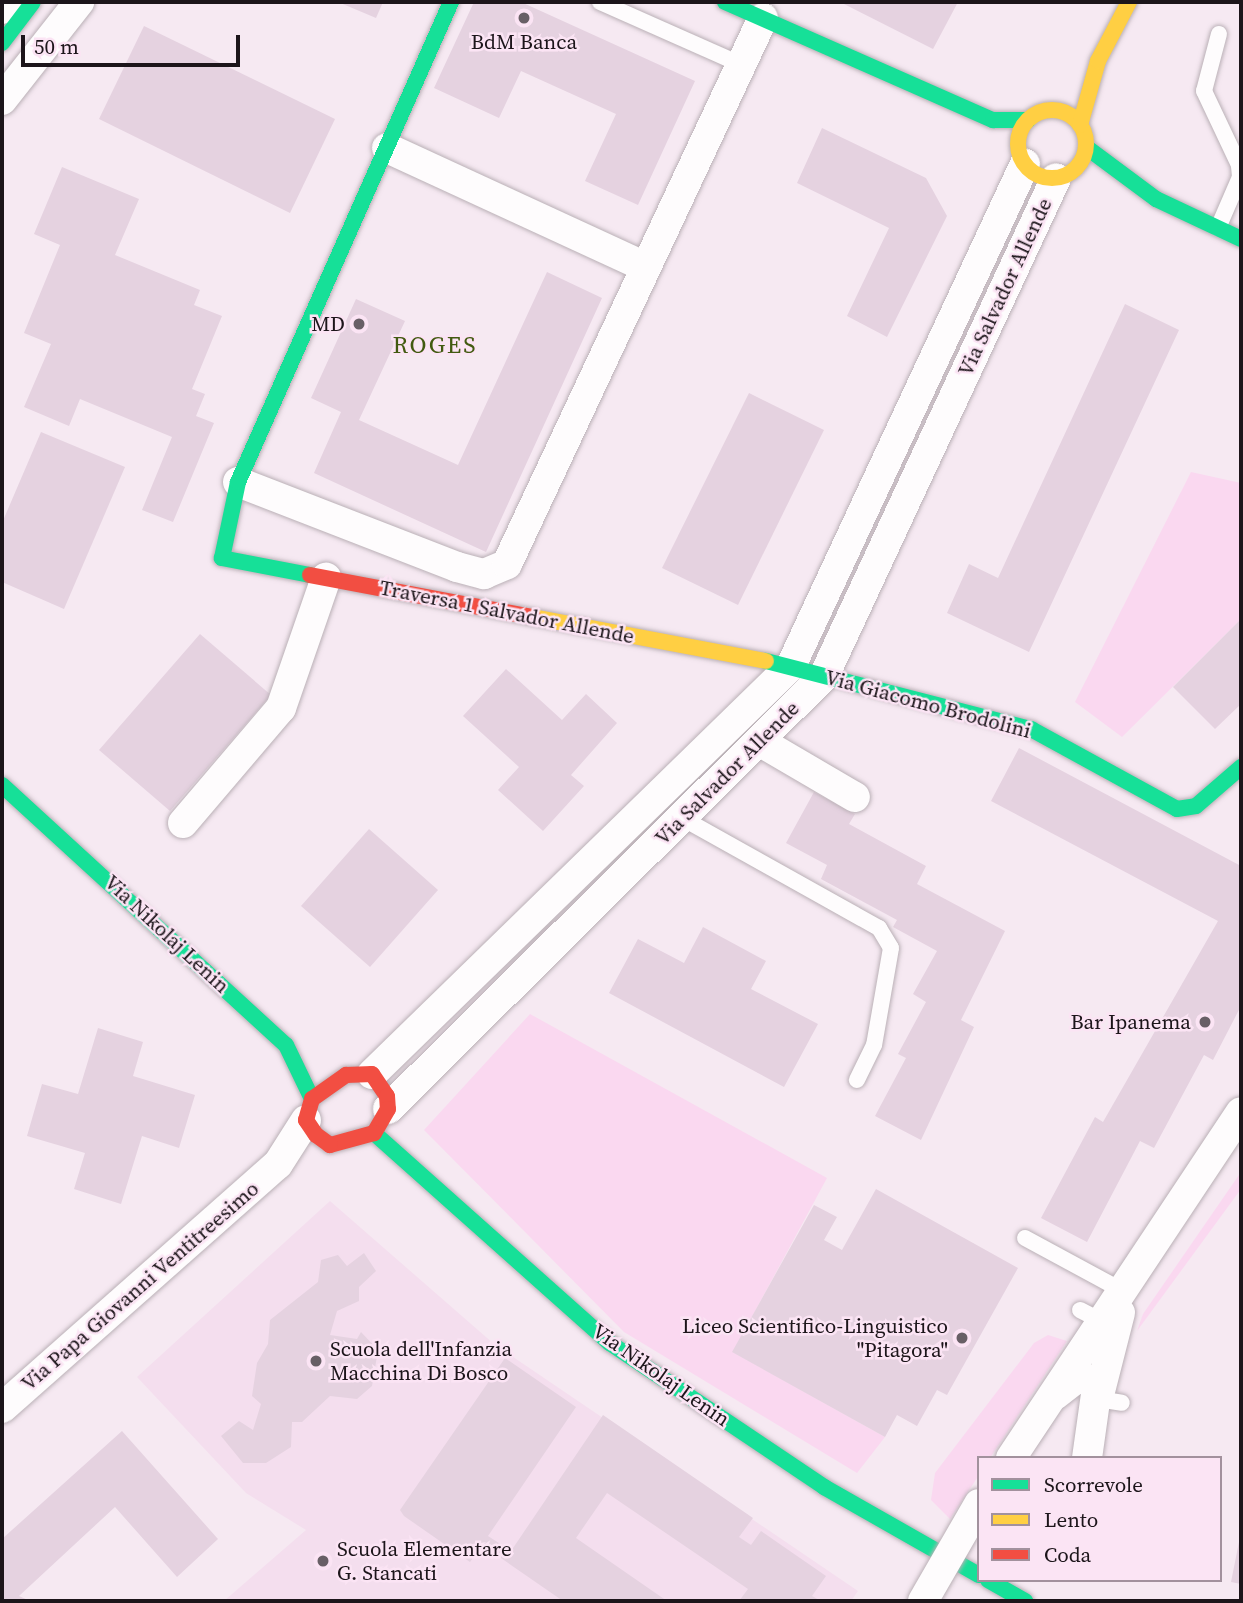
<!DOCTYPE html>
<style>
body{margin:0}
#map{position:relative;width:1243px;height:1603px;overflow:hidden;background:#f6e9f2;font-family:"Source Serif 4",serif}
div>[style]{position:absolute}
.built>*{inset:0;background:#f4deee}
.green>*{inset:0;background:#fad8f0}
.building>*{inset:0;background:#e5d2e0}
.roads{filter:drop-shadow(0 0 2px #bab0b6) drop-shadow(0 0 2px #bab0b6)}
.lane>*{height:16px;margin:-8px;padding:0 8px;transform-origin:8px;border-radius:8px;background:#fefcfd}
.street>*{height:30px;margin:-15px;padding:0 15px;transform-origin:15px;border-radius:15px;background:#fefcfd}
.fast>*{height:16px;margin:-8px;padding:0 8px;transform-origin:8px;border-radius:8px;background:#16e098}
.slow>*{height:16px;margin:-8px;padding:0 8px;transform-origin:8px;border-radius:8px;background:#ffcf43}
.slow>.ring{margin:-8px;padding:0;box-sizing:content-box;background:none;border:16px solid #ffcf43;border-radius:50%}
.jam>*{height:16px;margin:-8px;padding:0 8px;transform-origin:8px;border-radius:8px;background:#f24e42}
.bridges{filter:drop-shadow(0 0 2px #bab0b6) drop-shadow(0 0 2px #bab0b6)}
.street-bridge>*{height:30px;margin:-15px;padding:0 15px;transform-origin:15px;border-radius:15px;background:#fefcfd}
.dots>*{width:19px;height:19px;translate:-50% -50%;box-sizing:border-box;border:4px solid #fbe4f4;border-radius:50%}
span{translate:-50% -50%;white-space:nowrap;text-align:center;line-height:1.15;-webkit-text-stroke:5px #fbe4f4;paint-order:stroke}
.poi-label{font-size:21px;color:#1c151a}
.right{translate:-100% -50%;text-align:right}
.left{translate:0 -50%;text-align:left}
.street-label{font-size:21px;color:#1c151a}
.quarter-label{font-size:24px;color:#425a11;letter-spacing:2px}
.frame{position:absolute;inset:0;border:4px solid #1c151a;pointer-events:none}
.legend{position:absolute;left:977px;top:1456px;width:245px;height:126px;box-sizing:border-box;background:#fbe4f4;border:2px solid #a2919d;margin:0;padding:9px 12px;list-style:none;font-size:21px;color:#1c151a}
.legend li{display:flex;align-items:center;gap:14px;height:35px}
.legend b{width:35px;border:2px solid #a2919d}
.scale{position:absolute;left:21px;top:35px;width:219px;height:32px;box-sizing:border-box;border:4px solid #1c151a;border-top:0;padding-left:9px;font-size:21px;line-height:24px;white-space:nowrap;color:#1c151a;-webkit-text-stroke:5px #fbe4f4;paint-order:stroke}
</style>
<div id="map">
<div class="built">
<div style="clip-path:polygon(330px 1201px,494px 1344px,858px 1591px,851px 1601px,224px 1601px,306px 1530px,246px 1493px,137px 1377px)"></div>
</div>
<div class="green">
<div style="clip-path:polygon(1191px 472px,1241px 483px,1241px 619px,1122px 737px,1075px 702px)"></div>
<div style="clip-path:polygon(530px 1014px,827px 1178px,733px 1352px,885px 1437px,857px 1473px,624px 1332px,424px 1130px)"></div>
<div style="clip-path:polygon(1241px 1172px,1241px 1189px,1137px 1331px,1143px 1314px)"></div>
<div style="clip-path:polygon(1048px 1335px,1067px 1341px,990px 1458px,979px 1458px,979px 1475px,950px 1519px,931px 1500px,935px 1473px,1034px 1343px)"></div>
</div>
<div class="building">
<div style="clip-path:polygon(338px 2px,383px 2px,376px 18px)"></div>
<div style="clip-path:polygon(474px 2px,521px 2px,695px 81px,638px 205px,585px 181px,616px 114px,521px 71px,499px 118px,434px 88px)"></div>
<div style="clip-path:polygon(840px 2px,958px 2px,933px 49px)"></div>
<div style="clip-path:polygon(144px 26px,335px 119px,290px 213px,99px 119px)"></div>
<div style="clip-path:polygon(822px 128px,926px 178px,947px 216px,887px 337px,847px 316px,889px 228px,797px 183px)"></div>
<div style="clip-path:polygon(62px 167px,139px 199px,115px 255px,200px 290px,194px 305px,222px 316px,192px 389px,205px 394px,196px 416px,214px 423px,173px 522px,142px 510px,172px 437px,80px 399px,69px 426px,24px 407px,51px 344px,24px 333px,60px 245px,34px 234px)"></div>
<div style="clip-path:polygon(547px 272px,602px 298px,486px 552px,314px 473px,341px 412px,311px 398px,356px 299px,405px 321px,359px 420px,458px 465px)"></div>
<div style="clip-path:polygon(1125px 304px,1179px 330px,1029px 652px,947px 613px,969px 564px,998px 578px)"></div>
<div style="clip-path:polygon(749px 393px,824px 430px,738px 605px,662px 568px)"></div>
<div style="clip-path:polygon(41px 432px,125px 467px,64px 609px,2px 582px,2px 523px)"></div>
<div style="clip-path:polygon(1241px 619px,1241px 704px,1215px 729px,1173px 687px)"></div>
<div style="clip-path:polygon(200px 634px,271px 695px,170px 811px,99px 750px)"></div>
<div style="clip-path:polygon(506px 669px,562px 720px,586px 694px,617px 723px,571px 775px,584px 786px,543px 831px,498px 790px,519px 767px,463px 716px)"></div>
<div style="clip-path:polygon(1019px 748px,1241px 866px,1241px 1006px,1213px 1060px,1204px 1055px,1154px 1148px,1140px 1141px,1087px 1242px,1041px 1218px,1095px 1117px,1103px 1122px,1218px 921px,991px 801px)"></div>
<div style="clip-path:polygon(814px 792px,855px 814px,849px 824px,926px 866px,917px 884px,1005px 931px,961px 1020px,974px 1027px,921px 1140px,875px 1116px,906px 1058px,898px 1054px,926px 1002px,913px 994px,937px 951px,893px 927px,897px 920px,821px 879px,827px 865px,786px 843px)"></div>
<div style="clip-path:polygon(369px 829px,438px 890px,370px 967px,301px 906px)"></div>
<div style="clip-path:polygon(703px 927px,766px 961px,751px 989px,818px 1024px,784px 1087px,609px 993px,638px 939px,684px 963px)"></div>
<div style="clip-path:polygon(98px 1028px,143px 1042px,133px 1076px,195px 1095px,179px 1148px,142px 1136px,121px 1204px,74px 1189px,85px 1153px,27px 1136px,42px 1084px,78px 1094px)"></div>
<div style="clip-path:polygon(876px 1189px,1018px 1268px,947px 1395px,937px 1390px,917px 1426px,897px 1415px,885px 1437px,732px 1352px,814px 1205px,837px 1217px,824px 1240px,842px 1250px)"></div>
<div style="clip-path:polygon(364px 1253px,376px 1271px,359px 1287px,359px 1301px,337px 1311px,330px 1335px,357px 1339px,361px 1332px,378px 1350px,372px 1386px,357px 1399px,330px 1396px,302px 1422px,292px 1422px,291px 1447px,266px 1463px,243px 1463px,221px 1436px,239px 1421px,253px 1430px,261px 1404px,252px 1396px,257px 1363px,268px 1344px,270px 1320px,318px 1282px,321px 1260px,338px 1255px,347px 1266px)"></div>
<div style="clip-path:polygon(505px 1358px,576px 1407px,488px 1536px,511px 1551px,603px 1415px,753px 1518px,739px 1537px,751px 1545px,761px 1531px,826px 1576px,812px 1596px,821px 1601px,739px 1601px,748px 1589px,607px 1493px,576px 1538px,667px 1601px,563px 1601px,482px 1545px,470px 1562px,404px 1516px,400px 1510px)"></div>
<div style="clip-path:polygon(122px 1431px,218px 1539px,177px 1577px,115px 1507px,19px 1596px,30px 1601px,2px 1601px,2px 1539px)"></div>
<div style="clip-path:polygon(1240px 1537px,1241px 1537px,1241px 1584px,1231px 1582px)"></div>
</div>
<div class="roads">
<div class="lane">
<div style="left:600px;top:2px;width:153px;rotate:23.9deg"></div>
<div style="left:1218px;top:228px;width:56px;rotate:-66.7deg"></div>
<div style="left:1240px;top:177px;width:12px;rotate:-95deg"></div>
<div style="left:1239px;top:165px;width:82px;rotate:-115.3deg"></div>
<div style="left:1204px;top:91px;width:59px;rotate:-75.3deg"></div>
<div style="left:682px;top:818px;width:226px;rotate:29.2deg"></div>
<div style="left:879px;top:928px;width:23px;rotate:59deg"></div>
<div style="left:891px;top:948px;width:98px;rotate:99.9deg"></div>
<div style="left:874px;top:1045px;width:39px;rotate:116deg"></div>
<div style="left:1025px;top:1238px;width:114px;rotate:28.4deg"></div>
<div style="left:1080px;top:1310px;width:27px;rotate:27deg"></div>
<div style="left:1098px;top:1399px;width:24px;rotate:9deg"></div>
</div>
<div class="street">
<div style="left:2px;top:9px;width:9px;rotate:-54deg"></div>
<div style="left:2px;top:100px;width:125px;rotate:-51.8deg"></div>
<div style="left:387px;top:148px;width:283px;rotate:24.7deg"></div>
<div style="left:238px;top:482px;width:235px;rotate:21.2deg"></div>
<div style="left:457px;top:567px;width:28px;rotate:15deg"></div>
<div style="left:484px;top:574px;width:25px;rotate:-23deg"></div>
<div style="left:507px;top:564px;width:603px;rotate:-64.88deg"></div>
<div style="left:759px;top:741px;width:111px;rotate:30.3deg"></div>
<div style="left:183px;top:823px;width:151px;rotate:-49.6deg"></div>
<div style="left:281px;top:708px;width:138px;rotate:-70.9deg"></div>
<div style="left:372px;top:1074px;width:585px;rotate:-44.24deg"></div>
<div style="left:791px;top:666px;width:554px;rotate:-65.01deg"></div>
<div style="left:388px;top:1109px;width:614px;rotate:-44.8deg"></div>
<div style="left:824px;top:676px;width:549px;rotate:-65.02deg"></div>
<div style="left:1055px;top:1395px;width:24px;rotate:-38deg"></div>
<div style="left:1074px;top:1380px;width:10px;rotate:-11deg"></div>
<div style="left:1084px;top:1378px;width:16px;rotate:35deg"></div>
<div style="left:1097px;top:1387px;width:72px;rotate:98deg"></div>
<div style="left:1098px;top:1399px;width:89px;rotate:-75.7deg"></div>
<div style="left:2px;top:1408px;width:368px;rotate:-41.5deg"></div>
<div style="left:278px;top:1164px;width:52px;rotate:-57.5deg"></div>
<div style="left:1011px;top:1458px;width:415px;rotate:-56.4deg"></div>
</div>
<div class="fast">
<div style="left:725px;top:2px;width:293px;rotate:23.8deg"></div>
<div style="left:993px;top:120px;width:35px"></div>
<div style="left:2px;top:43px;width:51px;rotate:-52.9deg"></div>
<div style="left:1086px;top:147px;width:87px;rotate:36.6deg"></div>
<div style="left:1156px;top:199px;width:94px;rotate:25.2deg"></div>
<div style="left:310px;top:575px;width:90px;rotate:-169.1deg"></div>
<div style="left:222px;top:558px;width:78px;rotate:-78.1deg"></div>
<div style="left:238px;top:482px;width:525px;rotate:-66.07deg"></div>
<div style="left:766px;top:661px;width:274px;rotate:14.4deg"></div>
<div style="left:1031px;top:729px;width:166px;rotate:28.7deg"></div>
<div style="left:1177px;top:809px;width:19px;rotate:-9deg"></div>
<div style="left:1196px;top:806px;width:60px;rotate:-40.9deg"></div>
<div style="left:2px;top:785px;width:385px;rotate:42.5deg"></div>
<div style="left:286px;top:1045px;width:60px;rotate:64.3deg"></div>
<div style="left:374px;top:1133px;width:316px;rotate:41.7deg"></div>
<div style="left:610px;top:1343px;width:258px;rotate:33.9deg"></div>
<div style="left:824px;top:1487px;width:178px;rotate:29.6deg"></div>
<div style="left:988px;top:1580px;width:43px;rotate:29.6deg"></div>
</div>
<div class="slow">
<div class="ring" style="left:1018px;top:110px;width:52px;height:52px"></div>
<div style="left:1080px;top:125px;width:66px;rotate:-74.3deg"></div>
<div style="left:1098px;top:61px;width:67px;rotate:-62.3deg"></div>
<div style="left:533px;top:617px;width:237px;rotate:10.7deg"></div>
</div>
<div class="jam">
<div style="left:310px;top:575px;width:227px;rotate:10.7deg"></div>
<div style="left:372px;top:1074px;width:27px;rotate:56deg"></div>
<div style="left:387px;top:1096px;width:13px;rotate:86deg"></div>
<div style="left:388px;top:1109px;width:28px;rotate:120deg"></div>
<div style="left:374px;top:1133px;width:46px;rotate:164.7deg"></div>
<div style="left:330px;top:1145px;width:17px;rotate:-144deg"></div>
<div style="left:316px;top:1135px;width:18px;rotate:-124deg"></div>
<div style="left:306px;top:1120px;width:22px;rotate:-74deg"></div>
<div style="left:312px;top:1099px;width:42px;rotate:-35.2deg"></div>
<div style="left:346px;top:1075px;width:26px;rotate:-2deg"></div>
</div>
</div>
<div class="bridges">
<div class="street-bridge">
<div style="left:923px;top:1601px;width:112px;rotate:-60deg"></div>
</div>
</div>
<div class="dots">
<div style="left:524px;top:18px;background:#685f66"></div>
<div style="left:359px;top:324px;background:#685f66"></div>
<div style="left:1205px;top:1022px;background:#685f66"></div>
<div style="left:962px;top:1338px;background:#685f66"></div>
<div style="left:316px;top:1361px;background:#685f66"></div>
<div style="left:323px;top:1561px;background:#685f66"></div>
</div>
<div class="poi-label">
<span style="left:524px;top:42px">BdM Banca</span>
<span class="right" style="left:345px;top:324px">MD</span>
<span class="right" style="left:1191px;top:1022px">Bar Ipanema</span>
<span class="right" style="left:948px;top:1338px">Liceo Scientifico-Linguistico<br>"Pitagora"</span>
<span class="left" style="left:330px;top:1361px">Scuola dell'Infanzia<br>Macchina Di Bosco</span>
<span class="left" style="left:337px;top:1561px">Scuola Elementare<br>G. Stancati</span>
</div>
<div class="street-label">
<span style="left:1005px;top:287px;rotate:-65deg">Via Salvador Allende</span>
<span style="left:507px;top:612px;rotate:11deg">Traversa 1 Salvador Allende</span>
<span style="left:928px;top:704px;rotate:15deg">Via Giacomo Brodolini</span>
<span style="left:727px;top:773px;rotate:-45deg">Via Salvador Allende</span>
<span style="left:167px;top:934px;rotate:43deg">Via Nikolaj Lenin</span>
<span style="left:140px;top:1286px;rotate:-41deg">Via Papa Giovanni Ventitreesimo</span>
<span style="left:661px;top:1375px;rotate:35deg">Via Nikolaj Lenin</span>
</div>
<div class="quarter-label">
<span style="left:435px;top:345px">ROGES</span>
</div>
<div class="frame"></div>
<ul class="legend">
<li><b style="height:9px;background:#16e098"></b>Scorrevole</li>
<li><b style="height:9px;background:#ffcf43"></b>Lento</li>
<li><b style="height:9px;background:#f24e42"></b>Coda</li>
</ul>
<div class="scale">50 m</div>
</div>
